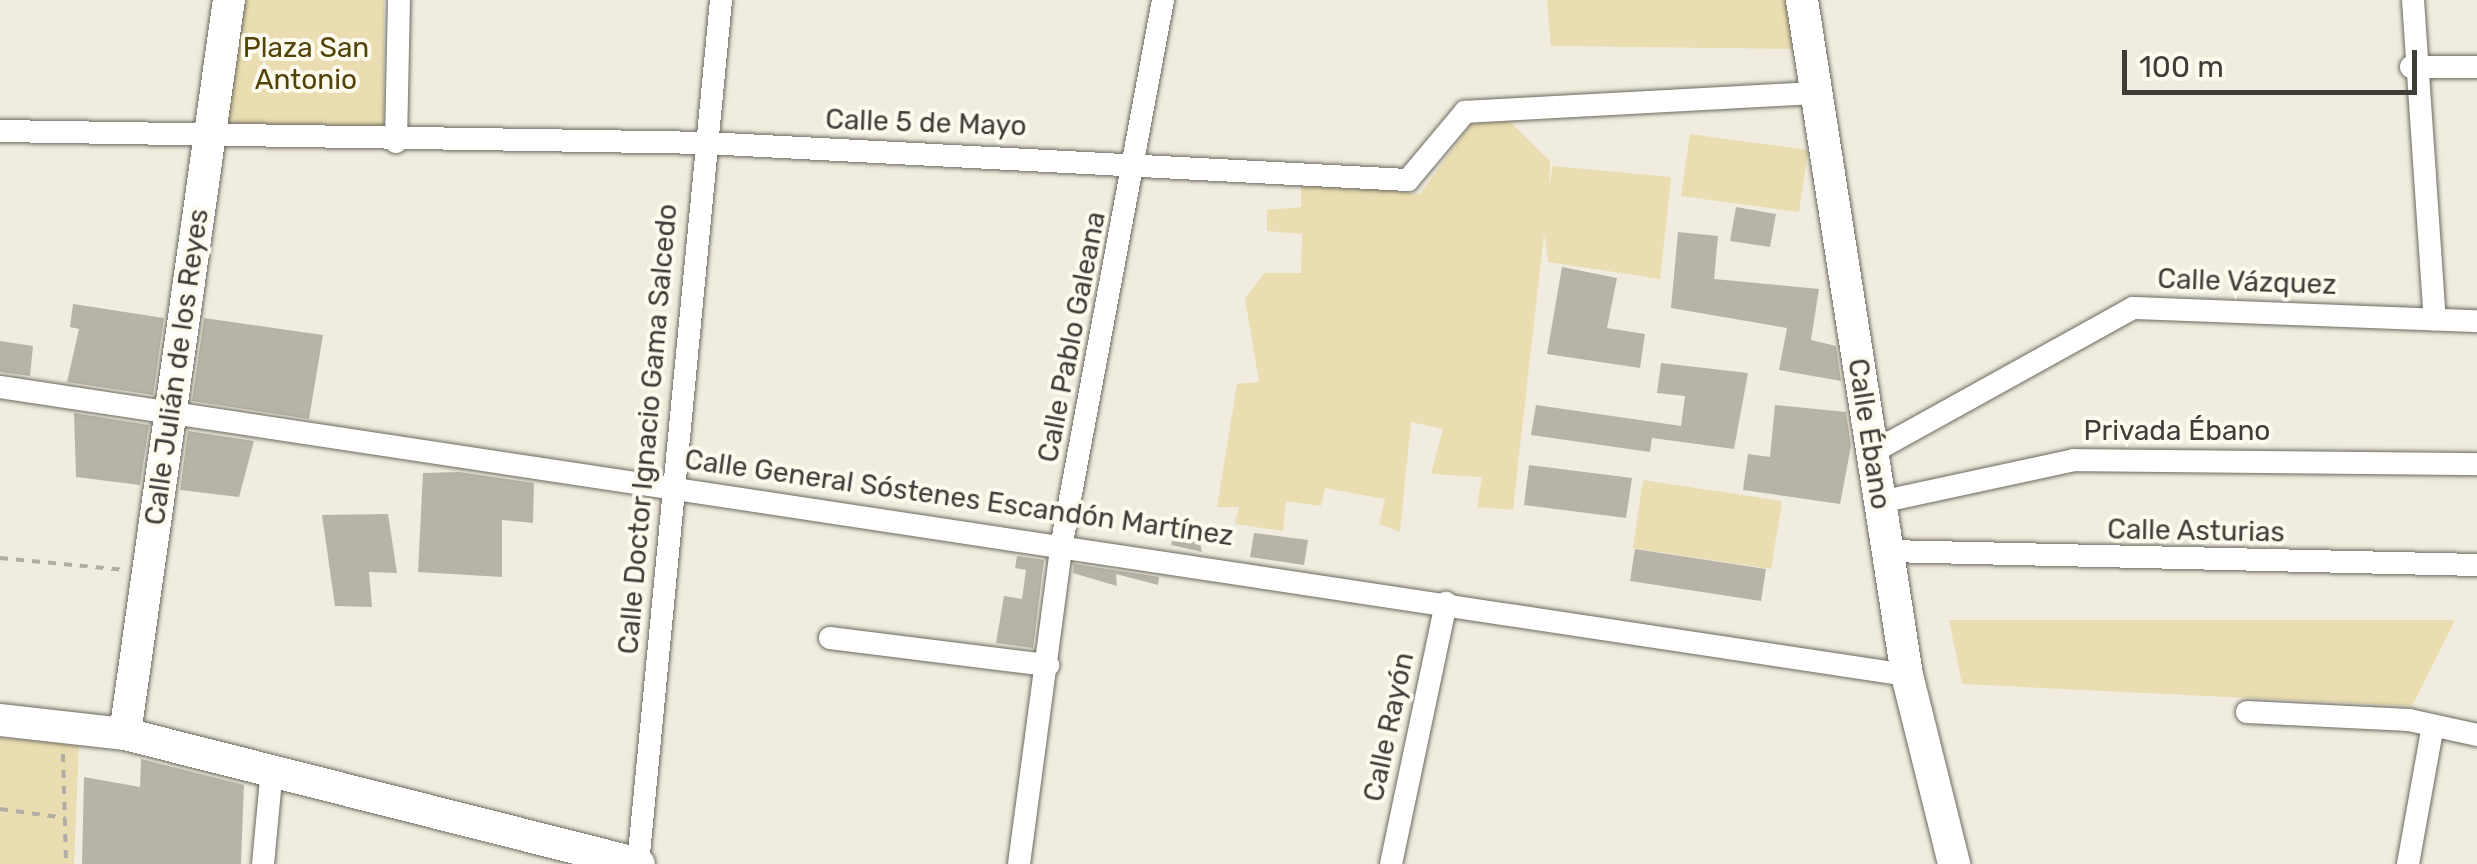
<!DOCTYPE html>
<meta charset="utf-8">
<style>
body{margin:0}
#map{position:relative;width:2477px;height:864px;overflow:hidden;background:#f0ede0;font-family:Rubik,sans-serif}
div>[style]{position:absolute}
.green>*{inset:0;background:#eaddb1}
.building>*{inset:0;background:#b7b3a8}
.path>*{height:4px;margin-top:-2px;transform-origin:0;background:repeating-linear-gradient(90deg,#b0aea4 0 8px,transparent 0 16px)}
.roads{filter:drop-shadow(0 0 2px #6c695e) drop-shadow(0 0 2px #6c695e)}
.street>*{height:22px;margin:-11px;padding:0 11px;transform-origin:11px;border-radius:11px;background:#fff}
.secondary>*{height:32px;margin:-16px;padding:0 16px;transform-origin:16px;border-radius:16px;background:#fff}
span{translate:-50% -50%;white-space:nowrap;text-align:center;line-height:1.15;-webkit-text-stroke:8px #fdfaee;paint-order:stroke}
.park-label{font-size:28px;color:#524308}
.street-label{font-size:28px;color:#3e3d38}
.scale{position:absolute;left:2122px;top:50px;width:295px;height:45px;box-sizing:border-box;border:5px solid #3e3d38;border-top:0;padding-left:12px;font-size:30px;line-height:35px;white-space:nowrap;color:#3e3d38;-webkit-text-stroke:8px #fdfaee;paint-order:stroke}
</style>
<div id="map">
<div class="green">
<div style="clip-path:polygon(237px 0,384px 0,384px 132px,218px 129px)"></div>
<div style="clip-path:polygon(1547px 0,1789px 0,1796px 49px,1551px 46px)"></div>
<div style="clip-path:polygon(1509px 121px,1550px 161px,1549px 186px,1553px 166px,1671px 177px,1660px 279px,1548px 262px,1544px 233px,1513px 510px,1477px 507px,1482px 477px,1431px 474px,1443px 429px,1411px 422px,1400px 532px,1379px 524px,1385px 499px,1325px 488px,1321px 506px,1286px 501px,1283px 531px,1235px 524px,1239px 507px,1217px 507px,1237px 384px,1259px 382px,1245px 299px,1264px 273px,1301px 273px,1302px 234px,1267px 231px,1267px 210px,1301px 207px,1301px 180px,1420px 194px,1471px 124px)"></div>
<div style="clip-path:polygon(1690px 134px,1808px 150px,1799px 212px,1681px 196px)"></div>
<div style="clip-path:polygon(1643px 480px,1782px 501px,1771px 569px,1633px 548px)"></div>
<div style="clip-path:polygon(1949px 620px,2455px 620px,2412px 706px,1962px 684px)"></div>
<div style="clip-path:polygon(0 738px,79px 745px,74px 864px,0 864px)"></div>
</div>
<div class="building">
<div style="clip-path:polygon(1736px 207px,1776px 214px,1770px 247px,1730px 241px)"></div>
<div style="clip-path:polygon(1678px 232px,1718px 236px,1714px 279px,1819px 289px,1811px 340px,1836px 346px,1841px 381px,1779px 370px,1787px 328px,1671px 308px)"></div>
<div style="clip-path:polygon(1562px 267px,1617px 278px,1607px 328px,1645px 334px,1640px 368px,1547px 354px)"></div>
<div style="clip-path:polygon(73px 304px,164px 318px,153px 395px,67px 382px,79px 329px,70px 327px)"></div>
<div style="clip-path:polygon(204px 318px,323px 335px,309px 419px,192px 401px)"></div>
<div style="clip-path:polygon(0 341px,33px 346px,30px 376px,0 372px)"></div>
<div style="clip-path:polygon(1661px 363px,1748px 373px,1734px 449px,1652px 438px,1650px 452px,1531px 435px,1536px 405px,1681px 426px,1685px 396px,1657px 393px)"></div>
<div style="clip-path:polygon(1775px 405px,1846px 412px,1851px 446px,1840px 504px,1743px 490px,1748px 454px,1770px 457px)"></div>
<div style="clip-path:polygon(74px 413px,149px 425px,140px 485px,76px 477px)"></div>
<div style="clip-path:polygon(188px 431px,254px 441px,239px 497px,180px 490px)"></div>
<div style="clip-path:polygon(1529px 465px,1632px 478px,1626px 518px,1524px 505px)"></div>
<div style="clip-path:polygon(459px 472px,534px 483px,533px 523px,502px 520px,502px 577px,418px 572px,423px 473px)"></div>
<div style="clip-path:polygon(388px 514px,397px 573px,369px 572px,372px 607px,335px 606px,322px 515px)"></div>
<div style="clip-path:polygon(1176px 522px,1196px 525px,1202px 552px,1171px 545px)"></div>
<div style="clip-path:polygon(1254px 533px,1308px 540px,1304px 565px,1250px 557px)"></div>
<div style="clip-path:polygon(1635px 549px,1766px 569px,1761px 601px,1630px 581px)"></div>
<div style="clip-path:polygon(1017px 556px,1044px 560px,1033px 648px,996px 643px,1004px 596px,1022px 599px,1026px 570px,1015px 568px)"></div>
<div style="clip-path:polygon(1074px 564px,1159px 577px,1158px 585px,1116px 574px,1117px 586px,1073px 573px)"></div>
<div style="clip-path:polygon(141px 759px,244px 785px,241px 864px,82px 864px,84px 777px,140px 787px)"></div>
</div>
<div class="path">
<div style="left:0;top:558px;width:126px;rotate:5.5deg"></div>
<div style="left:63px;top:754px;width:110px;rotate:88.4deg"></div>
<div style="left:0;top:809px;width:66px;rotate:7.9deg"></div>
</div>
<div class="roads">
<div class="street">
<div style="left:2413px;top:0;width:320px;rotate:86.1deg"></div>
<div style="left:2411px;top:67px;width:66px"></div>
<div style="left:0;top:131px;width:706px;rotate:0.97deg"></div>
<div style="left:706px;top:143px;width:703px;rotate:3.02deg"></div>
<div style="left:1408px;top:180px;width:89px;rotate:-50deg"></div>
<div style="left:1465px;top:112px;width:353px;rotate:-3.1deg"></div>
<div style="left:396px;top:142px;width:142px;rotate:-88.8deg"></div>
<div style="left:0;top:387px;width:1929px;rotate:8.59deg"></div>
<div style="left:1873px;top:452px;width:297px;rotate:-29deg"></div>
<div style="left:2133px;top:308px;width:344px;rotate:2.2deg"></div>
<div style="left:1880px;top:502px;width:198px;rotate:-12.2deg"></div>
<div style="left:2074px;top:460px;width:403px;rotate:0.6deg"></div>
<div style="left:1888px;top:551px;width:589px;rotate:1.36deg"></div>
<div style="left:830px;top:638px;width:220px;rotate:7.1deg"></div>
<div style="left:2247px;top:712px;width:162px;rotate:2.8deg"></div>
<div style="left:2409px;top:720px;width:70px;rotate:12.4deg"></div>
<div style="left:263px;top:864px;width:96px;rotate:-84.6deg"></div>
<div style="left:638px;top:864px;width:868px;rotate:-84.51deg"></div>
<div style="left:1019px;top:864px;width:325px;rotate:-82.4deg"></div>
<div style="left:1062px;top:542px;width:551px;rotate:-79.44deg"></div>
<div style="left:1391px;top:864px;width:267px;rotate:-78.1deg"></div>
<div style="left:2408px;top:864px;width:135px;rotate:-79.8deg"></div>
</div>
<div class="secondary">
<div style="left:1802px;top:0;width:683px;rotate:81.16deg"></div>
<div style="left:1907px;top:675px;width:195px;rotate:76deg"></div>
<div style="left:0;top:720px;width:126px;rotate:6.4deg"></div>
<div style="left:125px;top:734px;width:530px;rotate:14.19deg"></div>
<div style="left:125px;top:734px;width:741px;rotate:-81.94deg"></div>
</div>
</div>
<div class="park-label">
<span style="left:306px;top:64px">Plaza San<br>Antonio</span>
</div>
<div class="street-label">
<span style="left:926px;top:123px;rotate:2deg">Calle 5 de Mayo</span>
<span style="left:2247px;top:282px;rotate:2deg">Calle Vázquez</span>
<span style="left:1072px;top:337px;rotate:-79deg">Calle Pablo Galeana</span>
<span style="left:177px;top:367px;rotate:-82deg">Calle Julián de los Reyes</span>
<span style="left:648px;top:429px;rotate:-85deg">Calle Doctor Ignacio Gama Salcedo</span>
<span style="left:2177px;top:431px">Privada Ébano</span>
<span style="left:1869px;top:434px;rotate:81deg">Calle Ébano</span>
<span style="left:959px;top:498px;rotate:8deg">Calle General Sóstenes Escandón Martínez</span>
<span style="left:2196px;top:531px;rotate:1deg">Calle Asturias</span>
<span style="left:1389px;top:727px;rotate:-78deg">Calle Rayón</span>
</div>
<div class="scale">100 m</div>
</div>
